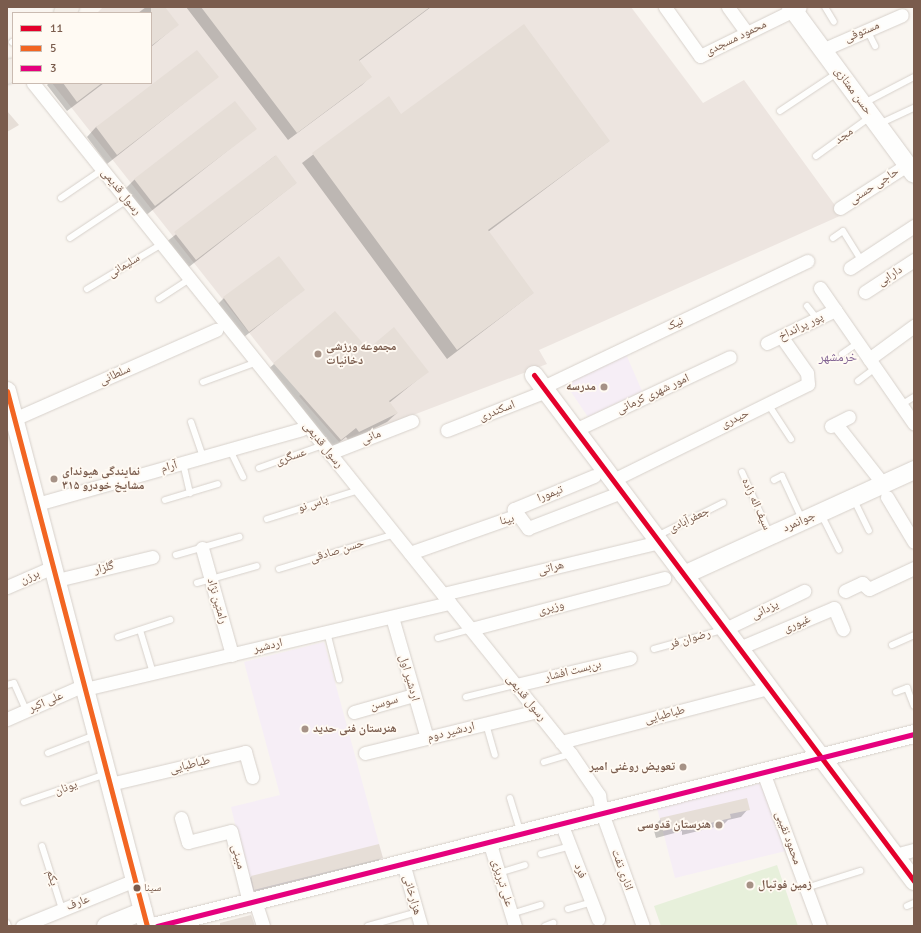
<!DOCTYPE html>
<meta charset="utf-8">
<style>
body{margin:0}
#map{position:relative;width:921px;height:933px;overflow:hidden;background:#f9f5f0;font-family:Signika,"Noto Naskh Arabic",sans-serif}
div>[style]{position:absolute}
.industrial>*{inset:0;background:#ede5e0}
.education>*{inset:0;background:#f6eef6}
.green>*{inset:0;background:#e7f0db}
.shadow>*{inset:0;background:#0003}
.building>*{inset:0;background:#e6ded7}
.roads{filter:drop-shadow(0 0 1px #d7d1cb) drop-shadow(0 0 1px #d7d1cb)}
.lane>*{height:6px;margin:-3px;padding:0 3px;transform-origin:3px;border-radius:3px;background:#fefefd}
.street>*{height:13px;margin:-6.5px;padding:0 6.5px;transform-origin:6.5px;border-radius:6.5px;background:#fefefd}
.secondary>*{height:18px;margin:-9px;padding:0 9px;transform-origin:9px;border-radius:9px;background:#fefefd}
.primary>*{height:20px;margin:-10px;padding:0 10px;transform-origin:10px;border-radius:10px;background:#f3eee8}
.bus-1>*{height:5px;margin:-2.5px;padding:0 2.5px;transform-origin:2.5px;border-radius:2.5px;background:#e4002b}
.bus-2>*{height:5px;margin:-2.5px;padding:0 2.5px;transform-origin:2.5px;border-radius:2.5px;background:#f26522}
.bus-3>*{height:5px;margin:-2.5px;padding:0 2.5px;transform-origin:2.5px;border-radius:2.5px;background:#e5007d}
.dots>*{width:11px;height:11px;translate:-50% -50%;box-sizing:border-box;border:2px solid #fffaf3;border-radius:50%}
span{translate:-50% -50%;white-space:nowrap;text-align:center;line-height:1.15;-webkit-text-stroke:3.5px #fffaf3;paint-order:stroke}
.bus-label{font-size:11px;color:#7a5c4d}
.left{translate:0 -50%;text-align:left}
.street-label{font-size:12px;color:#7a5c4d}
.poi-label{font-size:12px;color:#7a5c4d;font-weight:700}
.right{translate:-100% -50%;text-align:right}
.neighbourhood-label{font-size:13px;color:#846695}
.frame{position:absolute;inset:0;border:8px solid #7a5c4d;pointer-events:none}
.legend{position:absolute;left:12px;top:12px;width:140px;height:72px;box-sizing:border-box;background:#fffaf3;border:1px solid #cabbb1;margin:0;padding:5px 7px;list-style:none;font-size:12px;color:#7a5c4d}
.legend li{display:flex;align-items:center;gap:8px;height:20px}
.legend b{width:20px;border:1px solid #cabbb1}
</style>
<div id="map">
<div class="industrial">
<div style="clip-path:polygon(103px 7px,631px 7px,703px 103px,744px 80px,842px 215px,539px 350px,547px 364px,340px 443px,299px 396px,365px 346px,335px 312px,273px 363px,52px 83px,151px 83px,151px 13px,97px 13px)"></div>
</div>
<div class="education">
<div style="clip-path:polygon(625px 352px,642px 391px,588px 417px,565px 383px)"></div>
<div style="clip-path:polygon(324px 642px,383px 858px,251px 892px,231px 807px,280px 795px,244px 662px)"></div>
<div style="clip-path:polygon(762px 783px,786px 851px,675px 878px,657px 808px)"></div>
</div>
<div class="green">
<div style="clip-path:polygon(777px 865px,798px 926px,661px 926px,654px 906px)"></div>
</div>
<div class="shadow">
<div style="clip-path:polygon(146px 7px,164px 7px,177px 25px,151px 47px,151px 13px,138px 13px)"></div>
<div style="clip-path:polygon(186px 7px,431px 7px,359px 61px,370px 77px,362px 85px,288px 140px)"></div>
<div style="clip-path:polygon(217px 77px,107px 164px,87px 137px,96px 127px)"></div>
<div style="clip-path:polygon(49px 83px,104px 83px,67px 111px,47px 85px)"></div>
<div style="clip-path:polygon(388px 98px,401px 115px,609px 141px,488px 232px,533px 293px,447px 359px,302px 163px)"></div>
<div style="clip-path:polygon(255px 129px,145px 216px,125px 189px,135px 179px)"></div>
<div style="clip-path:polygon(275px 156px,296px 183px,185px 270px,165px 243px)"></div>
<div style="clip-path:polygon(303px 290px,239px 341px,214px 308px,224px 298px)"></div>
<div style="clip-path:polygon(367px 350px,427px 372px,389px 403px,397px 413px,387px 422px,349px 441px,346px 437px,330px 450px,264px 373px,274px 364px)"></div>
<div style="clip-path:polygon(748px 809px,741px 817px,728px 820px,723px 825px,682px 835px,682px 831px,656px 838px,653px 827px,661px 819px)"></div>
<div style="clip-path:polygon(378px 845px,382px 857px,374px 865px,247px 897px,244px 884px,251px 877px)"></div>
</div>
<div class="building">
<div style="clip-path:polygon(151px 7px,165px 7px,179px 25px,151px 46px)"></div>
<div style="clip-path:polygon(201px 7px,430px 7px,359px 60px,372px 77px,297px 133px)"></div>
<div style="clip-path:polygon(524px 24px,610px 141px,488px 230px,534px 293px,457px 350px,312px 153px,389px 96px,401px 114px)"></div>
<div style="clip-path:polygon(197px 50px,219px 77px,117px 155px,96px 127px)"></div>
<div style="clip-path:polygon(63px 83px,102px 83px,77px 102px)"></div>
<div style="clip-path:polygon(235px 101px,257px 129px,155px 206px,134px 179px)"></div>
<div style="clip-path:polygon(7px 111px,19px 125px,7px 132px)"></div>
<div style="clip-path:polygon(276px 155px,297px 183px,196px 260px,174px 232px)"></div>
<div style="clip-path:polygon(279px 256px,305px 290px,249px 332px,223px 297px)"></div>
<div style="clip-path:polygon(335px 311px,368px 349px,394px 327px,429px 372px,389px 401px,398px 413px,359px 432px,356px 428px,341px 440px,273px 363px)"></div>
<div style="clip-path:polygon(747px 798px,750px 810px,730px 814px,731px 818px,690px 828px,689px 825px,663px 831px,660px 818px)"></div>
<div style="clip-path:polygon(379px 844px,383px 858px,254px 890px,251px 876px)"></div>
<div style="clip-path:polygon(251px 915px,255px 926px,220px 926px,220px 923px)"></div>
</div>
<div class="roads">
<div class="lane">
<div style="left:825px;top:7px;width:17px;rotate:59deg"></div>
<div style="left:867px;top:30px;width:18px;rotate:63deg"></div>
<div style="left:12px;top:42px;width:1px;rotate:45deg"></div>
<div style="left:864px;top:103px;width:56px;rotate:-27.5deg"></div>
<div style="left:780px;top:111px;width:69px;rotate:-33.7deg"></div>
<div style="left:879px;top:124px;width:38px;rotate:-25deg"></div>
<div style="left:816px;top:156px;width:67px;rotate:-35.8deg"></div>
<div style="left:61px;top:198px;width:50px;rotate:-34.3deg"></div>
<div style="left:70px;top:238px;width:69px;rotate:-33.7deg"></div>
<div style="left:833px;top:238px;width:12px;rotate:-35deg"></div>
<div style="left:843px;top:231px;width:34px;rotate:58deg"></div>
<div style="left:87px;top:289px;width:87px;rotate:-31deg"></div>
<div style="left:159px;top:299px;width:37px;rotate:-33deg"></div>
<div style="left:807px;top:306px;width:16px;rotate:52deg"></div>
<div style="left:842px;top:354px;width:19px;rotate:-35deg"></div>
<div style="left:858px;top:381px;width:21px;rotate:-37deg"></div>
<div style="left:203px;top:382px;width:58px;rotate:-20.3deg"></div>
<div style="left:768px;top:404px;width:42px;rotate:56.7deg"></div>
<div style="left:901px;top:405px;width:15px;rotate:-32deg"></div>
<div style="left:191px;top:422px;width:37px;rotate:71deg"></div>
<div style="left:230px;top:450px;width:30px;rotate:64deg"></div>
<div style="left:183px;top:463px;width:31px;rotate:77deg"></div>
<div style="left:259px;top:468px;width:68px;rotate:-19.8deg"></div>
<div style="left:742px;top:472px;width:69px;rotate:66deg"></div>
<div style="left:774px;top:480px;width:9px;rotate:-27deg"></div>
<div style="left:782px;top:476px;width:47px;rotate:65.1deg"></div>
<div style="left:165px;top:500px;width:55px;rotate:-16.8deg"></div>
<div style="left:854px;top:500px;width:34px;rotate:64deg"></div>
<div style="left:821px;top:514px;width:40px;rotate:63.4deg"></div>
<div style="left:267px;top:519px;width:96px;rotate:-17.5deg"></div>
<div style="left:657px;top:536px;width:74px;rotate:-26.6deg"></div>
<div style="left:176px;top:555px;width:66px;rotate:-15.9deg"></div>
<div style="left:279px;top:569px;width:121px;rotate:-16.8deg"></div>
<div style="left:197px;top:583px;width:62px;rotate:-15.8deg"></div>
<div style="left:140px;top:630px;width:45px;rotate:73.2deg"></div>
<div style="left:327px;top:632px;width:49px;rotate:75.7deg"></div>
<div style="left:118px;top:637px;width:55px;rotate:-18.1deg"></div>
<div style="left:438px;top:638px;width:34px;rotate:-15deg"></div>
<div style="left:892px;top:645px;width:24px;rotate:-24deg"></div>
<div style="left:654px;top:649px;width:71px;rotate:-15.6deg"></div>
<div style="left:7px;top:685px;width:7px;rotate:-16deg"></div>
<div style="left:14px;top:683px;width:30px;rotate:66deg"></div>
<div style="left:896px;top:692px;width:12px;rotate:-20deg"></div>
<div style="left:907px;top:688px;width:19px;rotate:69deg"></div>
<div style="left:466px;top:697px;width:50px;rotate:-13.8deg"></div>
<div style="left:486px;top:724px;width:32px;rotate:74deg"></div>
<div style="left:48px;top:753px;width:50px;rotate:-21deg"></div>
<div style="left:544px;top:762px;width:28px;rotate:-17deg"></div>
<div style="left:510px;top:798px;width:34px;rotate:73deg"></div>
<div style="left:24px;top:802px;width:87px;rotate:-18.9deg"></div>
<div style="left:42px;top:846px;width:66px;rotate:72.4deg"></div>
<div style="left:541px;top:854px;width:30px;rotate:-15deg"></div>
<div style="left:499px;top:873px;width:27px;rotate:-17deg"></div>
<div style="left:806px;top:888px;width:57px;rotate:-17.5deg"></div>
<div style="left:907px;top:906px;width:8px;rotate:-23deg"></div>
<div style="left:568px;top:909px;width:25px;rotate:-16deg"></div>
<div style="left:511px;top:914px;width:31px;rotate:-17deg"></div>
<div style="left:7px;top:923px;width:3px;rotate:72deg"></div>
<div style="left:368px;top:926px;width:51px;rotate:-15.9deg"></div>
<div style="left:545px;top:926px;width:9px;rotate:-21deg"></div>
</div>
<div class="street">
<div style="left:665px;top:7px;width:60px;rotate:54.5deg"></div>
<div style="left:700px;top:56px;width:111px;rotate:-26.1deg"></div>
<div style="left:728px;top:7px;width:32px;rotate:54deg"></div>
<div style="left:822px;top:50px;width:87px;rotate:-23.6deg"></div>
<div style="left:33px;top:83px;width:860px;rotate:51.28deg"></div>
<div style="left:571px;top:754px;width:50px;rotate:55.7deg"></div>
<div style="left:599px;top:795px;width:18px;rotate:81deg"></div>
<div style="left:602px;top:813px;width:120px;rotate:70.1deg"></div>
<div style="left:840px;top:208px;width:80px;rotate:-32.7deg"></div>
<div style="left:850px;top:268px;width:77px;rotate:-33.3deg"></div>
<div style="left:820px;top:288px;width:165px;rotate:55.3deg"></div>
<div style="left:865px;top:292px;width:59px;rotate:-33.1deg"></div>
<div style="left:767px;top:343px;width:76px;rotate:-25.9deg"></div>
<div style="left:869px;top:359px;width:56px;rotate:-36.3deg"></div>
<div style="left:543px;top:387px;width:293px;rotate:-25.5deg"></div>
<div style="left:14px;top:419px;width:221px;rotate:-23.8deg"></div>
<div style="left:836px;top:424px;width:76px;rotate:51.9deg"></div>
<div style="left:831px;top:426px;width:20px;rotate:-27deg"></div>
<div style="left:447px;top:430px;width:106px;rotate:-21.5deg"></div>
<div style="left:575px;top:430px;width:171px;rotate:-25.2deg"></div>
<div style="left:330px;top:453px;width:88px;rotate:-21.3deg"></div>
<div style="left:594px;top:476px;width:87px;rotate:157.6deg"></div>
<div style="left:514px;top:509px;width:24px;rotate:54deg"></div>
<div style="left:528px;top:528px;width:101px;rotate:-21deg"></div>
<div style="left:613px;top:480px;width:217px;rotate:-26.2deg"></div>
<div style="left:808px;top:384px;width:11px;rotate:-95deg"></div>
<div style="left:807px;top:373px;width:45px;rotate:-125.1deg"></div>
<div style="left:887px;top:497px;width:52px;rotate:59deg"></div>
<div style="left:37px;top:504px;width:275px;rotate:-15.8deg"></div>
<div style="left:202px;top:548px;width:111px;rotate:74.3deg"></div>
<div style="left:410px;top:553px;width:114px;rotate:-19.4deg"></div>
<div style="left:57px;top:580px;width:98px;rotate:-13.6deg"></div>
<div style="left:7px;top:587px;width:50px;rotate:-23.5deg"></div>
<div style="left:845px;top:591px;width:19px;rotate:-25deg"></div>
<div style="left:862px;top:583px;width:9px;rotate:41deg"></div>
<div style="left:869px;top:589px;width:50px;rotate:-25deg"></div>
<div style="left:443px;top:594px;width:222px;rotate:-13.5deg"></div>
<div style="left:392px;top:617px;width:126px;rotate:73.9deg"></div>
<div style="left:471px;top:629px;width:200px;rotate:-14.8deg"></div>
<div style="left:725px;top:629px;width:88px;rotate:-25.7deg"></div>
<div style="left:739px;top:648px;width:103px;rotate:-22.8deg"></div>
<div style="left:834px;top:608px;width:23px;rotate:67deg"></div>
<div style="left:516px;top:685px;width:117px;rotate:-13.3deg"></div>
<div style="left:85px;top:689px;width:375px;rotate:-13.3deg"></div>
<div style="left:354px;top:712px;width:62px;rotate:-15.8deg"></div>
<div style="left:7px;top:719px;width:84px;rotate:-23.8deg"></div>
<div style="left:561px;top:742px;width:215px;rotate:-14.6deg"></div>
<div style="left:365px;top:753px;width:177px;rotate:-13.7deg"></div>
<div style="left:763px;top:772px;width:164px;rotate:69.7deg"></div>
<div style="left:110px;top:784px;width:139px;rotate:-13.3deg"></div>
<div style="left:245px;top:752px;width:26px;rotate:74deg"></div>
<div style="left:181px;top:818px;width:25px;rotate:74deg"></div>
<div style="left:188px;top:842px;width:44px;rotate:-14.3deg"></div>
<div style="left:231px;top:831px;width:73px;rotate:75.8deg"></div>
<div style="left:561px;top:823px;width:103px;rotate:68.9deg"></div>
<div style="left:489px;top:841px;width:89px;rotate:73deg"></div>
<div style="left:895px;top:855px;width:20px;rotate:-15deg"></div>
<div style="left:403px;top:863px;width:66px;rotate:74.1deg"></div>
<div style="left:255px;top:901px;width:26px;rotate:72deg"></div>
<div style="left:22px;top:926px;width:122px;rotate:-22.2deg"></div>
</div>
<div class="secondary">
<div style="left:791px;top:7px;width:207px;rotate:53.6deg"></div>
<div style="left:534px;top:375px;width:633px;rotate:53.09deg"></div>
<div style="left:7px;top:391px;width:553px;rotate:75.34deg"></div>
<div style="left:684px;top:575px;width:253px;rotate:-24.5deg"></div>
<div style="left:106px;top:926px;width:40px;rotate:-22deg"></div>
<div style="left:157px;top:926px;width:781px;rotate:-14.23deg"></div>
</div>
<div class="primary">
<div style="left:64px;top:13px;width:8px;rotate:-50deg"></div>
<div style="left:7px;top:74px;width:8px;rotate:-45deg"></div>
</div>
</div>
<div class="bus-1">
<div style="left:534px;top:375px;width:633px;rotate:53.09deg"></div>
</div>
<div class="bus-2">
<div style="left:7px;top:391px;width:553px;rotate:75.34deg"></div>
</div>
<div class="bus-3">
<div style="left:157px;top:926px;width:781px;rotate:-14.23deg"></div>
</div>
<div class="dots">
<div style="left:318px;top:354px;background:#a69286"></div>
<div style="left:604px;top:387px;background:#a69286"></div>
<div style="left:54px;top:479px;background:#a69286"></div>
<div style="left:305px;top:729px;background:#a69286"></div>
<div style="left:683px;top:767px;background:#a69286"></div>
<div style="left:719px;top:825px;background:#a69286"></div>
<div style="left:750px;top:885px;background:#a69286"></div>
<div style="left:137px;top:888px;background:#7a5c4d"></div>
</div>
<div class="bus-label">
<span class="left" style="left:144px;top:888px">سینا</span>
</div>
<div class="street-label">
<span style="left:862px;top:32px;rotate:-23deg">مستوفی</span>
<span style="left:736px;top:38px;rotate:-26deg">محمود مسجدی</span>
<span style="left:853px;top:91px;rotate:54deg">حسن ممتازی</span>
<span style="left:844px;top:136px;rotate:-36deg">مجد</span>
<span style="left:874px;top:186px;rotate:-33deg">حاجی حسنی</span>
<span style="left:121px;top:192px;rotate:51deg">رسول قدیمی</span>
<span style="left:124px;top:266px;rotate:-31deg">سلیمانی</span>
<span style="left:890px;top:276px;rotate:-33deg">دارابی</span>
<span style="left:675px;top:324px;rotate:-25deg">نیک</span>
<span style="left:801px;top:327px;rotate:-26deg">پور پرانداخ</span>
<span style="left:115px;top:375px;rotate:-24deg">سلطانی</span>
<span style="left:653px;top:394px;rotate:-25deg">امور شهری کرمانی</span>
<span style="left:497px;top:411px;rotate:-22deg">اسکندری</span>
<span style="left:735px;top:419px;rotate:-26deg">حیدری</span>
<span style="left:371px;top:437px;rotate:-22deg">مانی</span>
<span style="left:323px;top:445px;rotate:51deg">رسول قدیمی</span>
<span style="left:291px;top:457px;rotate:-19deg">عسگری</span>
<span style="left:169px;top:467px;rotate:-16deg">آرام</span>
<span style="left:550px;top:494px;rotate:-22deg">تیمورا</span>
<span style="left:313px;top:504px;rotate:-18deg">یاس نو</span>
<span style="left:756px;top:504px;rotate:66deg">سیف اله زاده</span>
<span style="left:507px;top:520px;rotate:-14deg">بینا</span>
<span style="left:689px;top:520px;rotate:-26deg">جعفرآبادی</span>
<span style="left:799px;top:522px;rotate:-24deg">جوانمرد</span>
<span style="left:337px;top:551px;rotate:-17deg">حسن صادقی</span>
<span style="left:104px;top:568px;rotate:-14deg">گلزار</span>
<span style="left:551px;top:568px;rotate:-14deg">هراتی</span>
<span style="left:30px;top:577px;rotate:-23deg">برزن</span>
<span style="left:217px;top:601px;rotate:74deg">رامتین نژاد</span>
<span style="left:551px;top:608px;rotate:-15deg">وزیری</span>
<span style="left:765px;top:610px;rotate:-26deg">یزدانی</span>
<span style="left:797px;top:624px;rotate:-23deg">غیوری</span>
<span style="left:690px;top:639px;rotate:-16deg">رضوان فر</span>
<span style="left:268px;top:646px;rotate:-13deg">اردشیر</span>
<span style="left:573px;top:671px;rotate:-14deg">بن‌بست افشار</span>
<span style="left:409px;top:678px;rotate:74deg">اردشیر اول</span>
<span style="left:526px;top:698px;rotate:51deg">رسول قدیمی</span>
<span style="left:46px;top:702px;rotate:-23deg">علی اکبر</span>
<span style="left:384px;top:703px;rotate:-16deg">سوسن</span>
<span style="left:665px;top:715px;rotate:-15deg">طباطبایی</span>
<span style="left:451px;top:732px;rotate:-14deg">اردشیر دوم</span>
<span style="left:190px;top:765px;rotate:-14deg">طباطبایی</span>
<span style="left:66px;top:788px;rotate:-19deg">یونان</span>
<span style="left:788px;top:838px;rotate:70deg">محمود نقیبی</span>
<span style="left:238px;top:857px;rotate:75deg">مبینی</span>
<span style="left:622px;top:870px;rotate:70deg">اناری تفت</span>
<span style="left:580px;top:871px;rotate:69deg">فرد</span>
<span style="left:52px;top:878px;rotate:73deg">یکم</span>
<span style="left:502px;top:883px;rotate:73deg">علی تبریزی</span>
<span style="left:412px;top:895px;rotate:74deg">هزارخانی</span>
<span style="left:78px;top:903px;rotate:-22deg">عارف</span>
</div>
<div class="poi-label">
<span class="left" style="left:326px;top:354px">مجموعه ورزشی<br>دخانیات</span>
<span class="right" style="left:596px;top:387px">مدرسه</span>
<span class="left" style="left:62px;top:479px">نمایندگی هیوندای<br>۳۱۵ مشایخ خودرو</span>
<span class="left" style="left:313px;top:729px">هنرستان فنی حدید</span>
<span class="right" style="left:675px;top:767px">تعویض روغنی امیر</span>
<span class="right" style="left:711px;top:825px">هنرستان قدوسی</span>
<span class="left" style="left:758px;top:885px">زمین فوتبال</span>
</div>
<div class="neighbourhood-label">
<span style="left:838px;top:357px">خرمشهر</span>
</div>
<div class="frame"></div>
<ul class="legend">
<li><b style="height:5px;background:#e4002b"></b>11</li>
<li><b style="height:5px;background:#f26522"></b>5</li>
<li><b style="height:5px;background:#e5007d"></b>3</li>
</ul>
</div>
